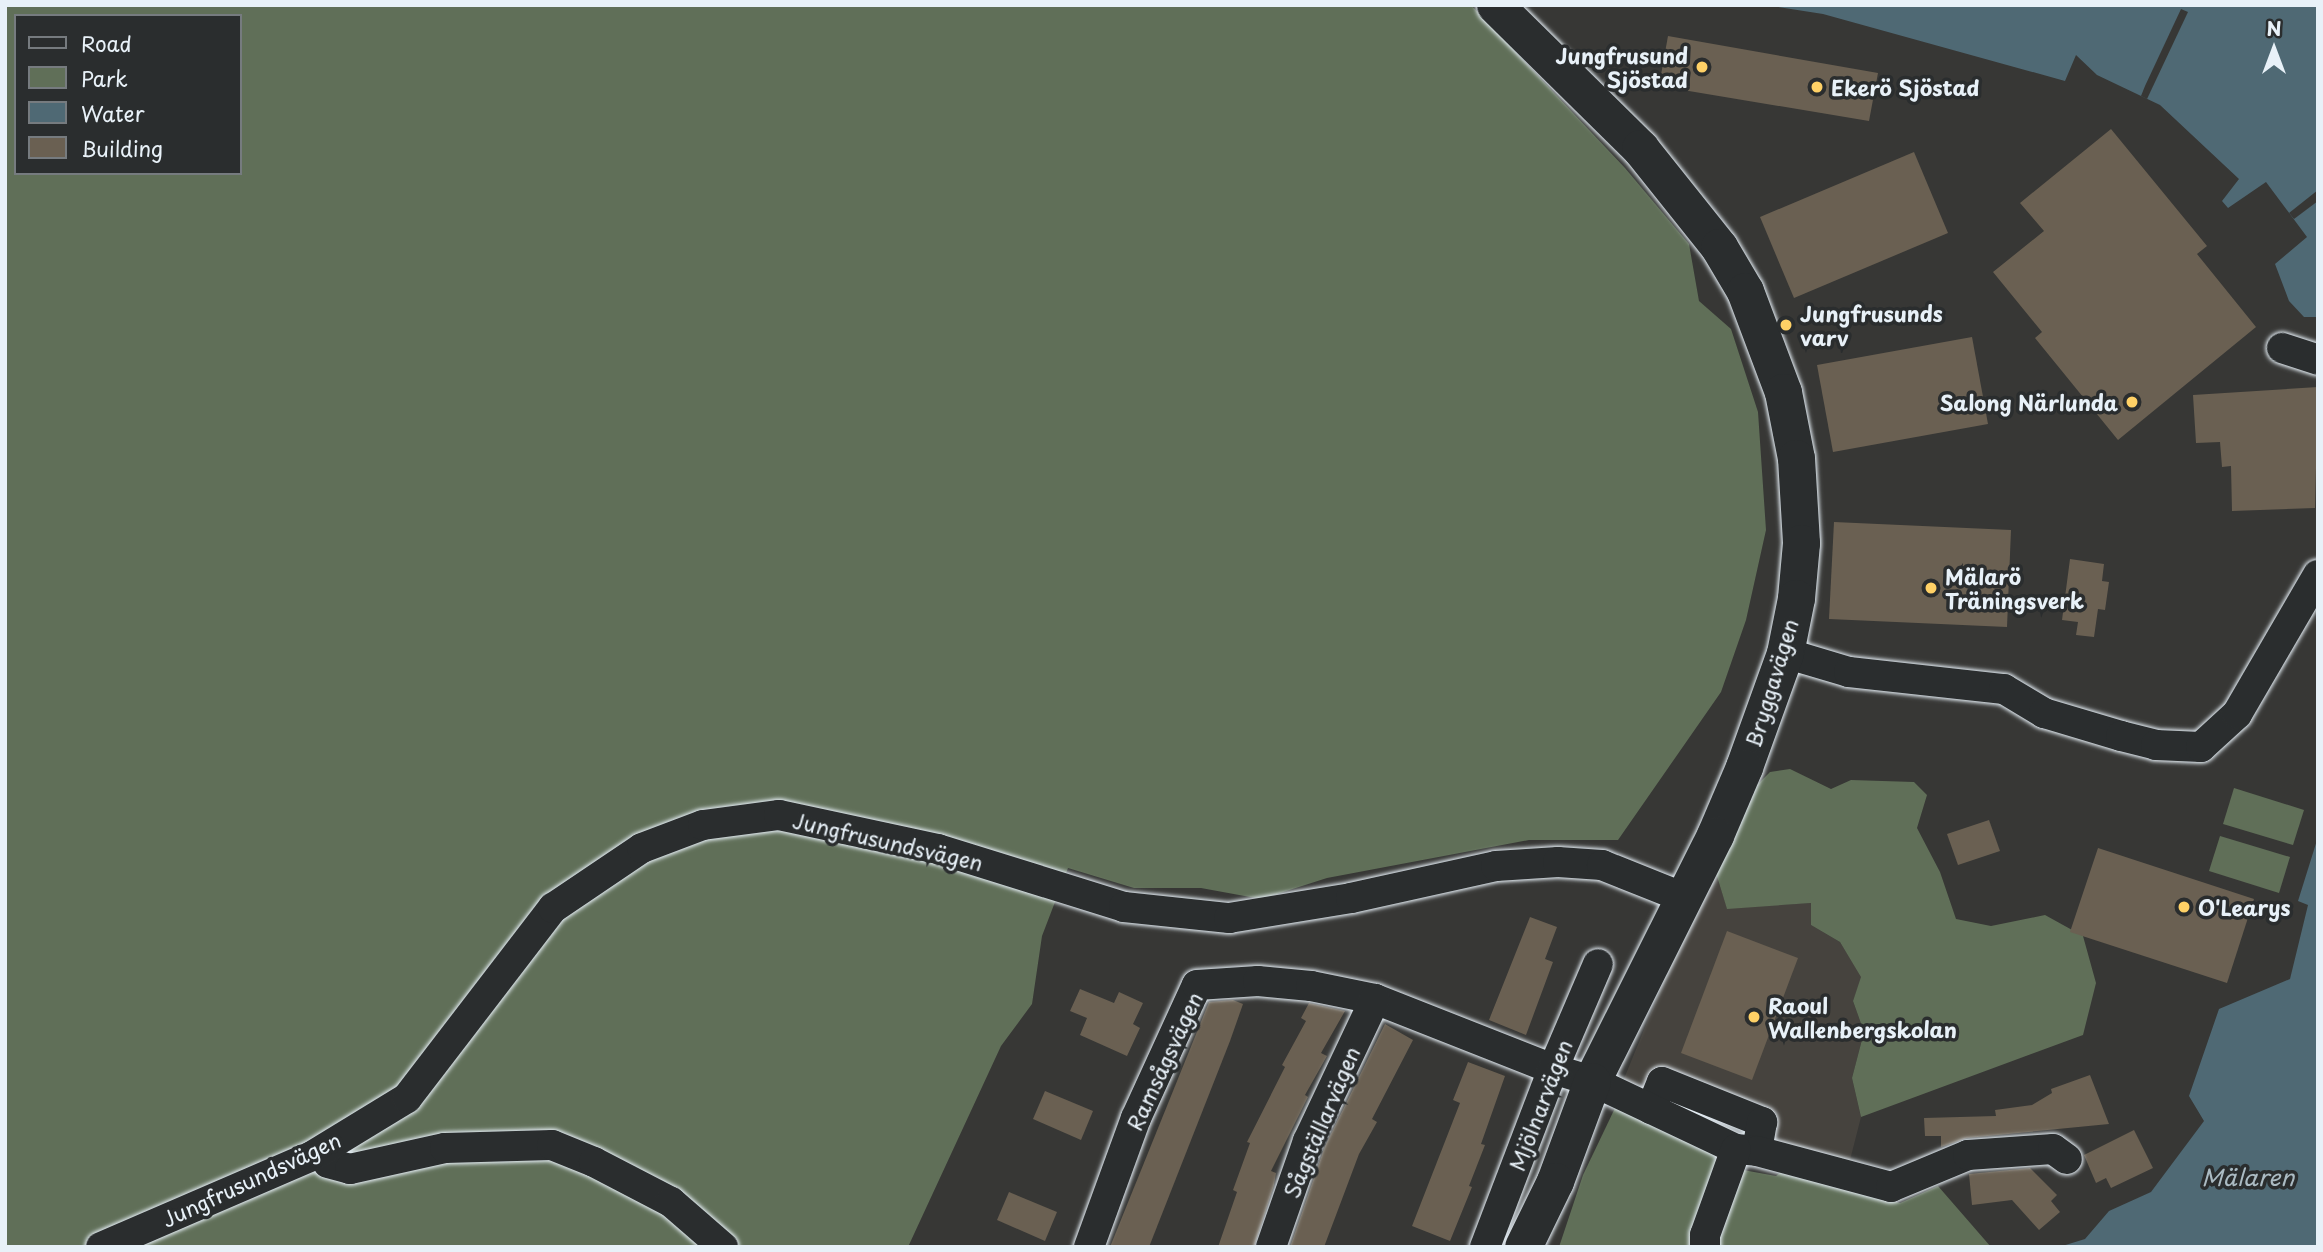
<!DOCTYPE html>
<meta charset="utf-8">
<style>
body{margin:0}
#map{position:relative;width:2323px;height:1252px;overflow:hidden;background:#373735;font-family:"Playpen Sans",sans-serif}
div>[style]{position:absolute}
.built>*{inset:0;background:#46433e}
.green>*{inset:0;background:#606f58}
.water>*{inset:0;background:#4f6974}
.pier>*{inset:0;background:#373735}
.building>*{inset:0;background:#6a6052}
.roads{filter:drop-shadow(0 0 2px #e8f1f8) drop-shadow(0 0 2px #e8f1f8)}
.minor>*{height:30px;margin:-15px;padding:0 15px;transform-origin:15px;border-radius:15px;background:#2a2d2e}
.major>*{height:37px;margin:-18.5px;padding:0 18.5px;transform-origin:18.5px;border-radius:18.5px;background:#2a2d2e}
.dots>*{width:19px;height:19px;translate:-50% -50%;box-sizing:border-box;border:4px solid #2a2d2e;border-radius:50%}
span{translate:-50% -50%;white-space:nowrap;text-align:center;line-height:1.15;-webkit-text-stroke:7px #2a2d2e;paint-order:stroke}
.poi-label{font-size:21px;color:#e8f1f8;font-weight:700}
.right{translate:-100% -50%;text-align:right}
.left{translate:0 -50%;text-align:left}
.street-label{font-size:21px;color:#e8f1f8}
.water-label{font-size:23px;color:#abbbc3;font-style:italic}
.frame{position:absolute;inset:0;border:7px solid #e8f1f8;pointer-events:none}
.legend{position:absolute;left:14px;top:14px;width:228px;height:161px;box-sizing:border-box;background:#2a2d2e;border:2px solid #767b7f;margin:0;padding:9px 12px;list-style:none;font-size:21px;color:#e8f1f8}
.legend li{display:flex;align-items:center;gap:14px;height:35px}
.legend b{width:35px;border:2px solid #767b7f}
.north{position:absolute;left:2239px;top:14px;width:70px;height:70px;-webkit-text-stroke:5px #2a2d2e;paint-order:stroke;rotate:0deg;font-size:19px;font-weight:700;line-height:28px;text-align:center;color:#e8f1f8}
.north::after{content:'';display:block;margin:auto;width:24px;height:32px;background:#e8f1f8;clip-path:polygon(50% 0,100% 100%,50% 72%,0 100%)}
</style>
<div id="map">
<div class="built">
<div style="clip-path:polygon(1716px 873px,1727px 908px,1811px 903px,1811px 925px,1840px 942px,1862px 977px,1853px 1001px,1864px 1032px,1852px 1078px,1861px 1117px,1848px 1168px,1621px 1086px,1694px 908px)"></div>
</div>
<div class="green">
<div style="clip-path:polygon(evenodd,5px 5px,1471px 5px,1625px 168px,1689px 244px,1699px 301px,1731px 329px,1758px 412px,1766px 530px,1746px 620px,1721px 692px,1618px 840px,1529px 840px,1327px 878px,1261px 899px,1201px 888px,1134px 888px,1068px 868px,1042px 936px,1032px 1004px,1001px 1046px,908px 1247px,5px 1247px,5px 5px,16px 16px,240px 16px,240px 173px,16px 173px,16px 16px)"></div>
<div style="clip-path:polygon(1790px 769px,1831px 789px,1851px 780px,1914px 782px,1927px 795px,1917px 828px,1940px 872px,1956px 919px,1991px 926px,2045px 915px,2083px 936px,2096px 983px,2083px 1035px,1861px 1117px,1852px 1078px,1864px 1032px,1853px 1001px,1861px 977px,1840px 942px,1811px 925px,1811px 903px,1727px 909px,1716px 873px,1757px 785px,1770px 772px)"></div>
<div style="clip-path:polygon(2234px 788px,2304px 810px,2293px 845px,2223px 824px)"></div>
<div style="clip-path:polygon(2220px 836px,2290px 857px,2279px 893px,2209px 871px)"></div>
<div style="clip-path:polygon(1616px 1106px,1724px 1153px,1697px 1247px,1559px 1247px,1583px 1175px)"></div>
<div style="clip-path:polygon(1743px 1170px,1776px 1176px,1783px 1170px,1900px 1203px,1938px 1186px,1991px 1247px,1717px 1247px)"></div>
</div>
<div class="water">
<div style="clip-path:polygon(1765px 5px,2318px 5px,2318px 317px,2304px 317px,2289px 301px,2275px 264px,2307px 237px,2266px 182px,2228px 208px,2222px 201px,2239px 179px,2160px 105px,2097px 75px,2076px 55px,2065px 81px,1823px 14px)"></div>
<div style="clip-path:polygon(2318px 837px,2318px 1247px,2059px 1247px,2085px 1239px,2109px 1211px,2151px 1192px,2204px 1121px,2189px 1096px,2219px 1009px,2290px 979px,2308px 905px,2298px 901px)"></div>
</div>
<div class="pier">
<div style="clip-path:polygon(2181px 9px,2188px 12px,2147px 99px,2141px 96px,2145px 86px)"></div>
<div style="clip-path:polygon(2318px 190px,2318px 201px,2294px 219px,2289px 213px)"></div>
</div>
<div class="building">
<div style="clip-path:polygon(1668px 36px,1878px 73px,1869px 121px,1659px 86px)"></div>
<div style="clip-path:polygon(2111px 129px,2207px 246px,2197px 254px,2256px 327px,2118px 440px,2035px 338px,2042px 332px,1993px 272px,2044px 231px,2020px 203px)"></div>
<div style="clip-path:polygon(1914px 152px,1948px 233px,1794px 298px,1760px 217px)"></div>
<div style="clip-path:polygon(1972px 337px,1988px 424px,1833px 452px,1817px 365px)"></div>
<div style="clip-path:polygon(2318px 387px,2315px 508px,2232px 511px,2231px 466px,2222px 467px,2220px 442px,2196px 443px,2193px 395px)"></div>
<div style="clip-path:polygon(1834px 522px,2011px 530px,2007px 627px,1829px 619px)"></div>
<div style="clip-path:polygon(2070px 559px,2104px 564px,2102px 581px,2109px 582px,2105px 610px,2098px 609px,2094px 637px,2076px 635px,2078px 622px,2062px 620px)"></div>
<div style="clip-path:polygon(1989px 820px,2000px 851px,1958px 865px,1947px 834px)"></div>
<div style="clip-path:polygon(2098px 848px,2254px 899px,2227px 983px,2070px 932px)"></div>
<div style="clip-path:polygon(1530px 917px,1557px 927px,1545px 959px,1553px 962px,1526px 1035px,1489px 1020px)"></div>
<div style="clip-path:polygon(1727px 931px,1798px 958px,1752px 1080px,1681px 1053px)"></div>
<div style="clip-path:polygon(1080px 989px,1114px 1003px,1119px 992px,1143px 1003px,1133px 1024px,1140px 1028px,1127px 1056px,1080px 1035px,1087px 1018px,1070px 1011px)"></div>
<div style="clip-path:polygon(1233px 1000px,1243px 1004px,1230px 1041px,1149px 1247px,1110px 1247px,1209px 1002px)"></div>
<div style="clip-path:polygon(1309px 1003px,1345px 1011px,1321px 1053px,1327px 1056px,1305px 1095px,1308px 1097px,1271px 1171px,1276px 1173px,1274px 1185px,1254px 1247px,1218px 1247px,1237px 1192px,1233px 1190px,1250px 1143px,1247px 1142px,1285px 1067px,1282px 1065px,1306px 1021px,1301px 1018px)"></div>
<div style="clip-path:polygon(1385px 1024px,1413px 1040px,1372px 1119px,1377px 1122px,1359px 1154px,1324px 1247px,1290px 1247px,1325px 1146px)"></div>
<div style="clip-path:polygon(1468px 1062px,1505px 1076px,1481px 1144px,1485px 1145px,1469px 1186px,1472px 1187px,1450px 1241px,1412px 1226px,1460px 1103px,1453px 1100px)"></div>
<div style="clip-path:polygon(2090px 1075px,2109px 1124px,1967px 1138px,1941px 1147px,1941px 1136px,1925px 1136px,1924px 1118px,1996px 1116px,1995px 1110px,2032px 1105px,2052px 1093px,2051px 1089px)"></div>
<div style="clip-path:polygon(1045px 1091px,1093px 1111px,1081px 1140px,1033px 1119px)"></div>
<div style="clip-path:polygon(2134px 1130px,2153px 1168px,2111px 1188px,2106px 1178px,2096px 1183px,2084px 1155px)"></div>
<div style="clip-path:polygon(2030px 1168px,2057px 1195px,2051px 1201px,2060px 1212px,2039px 1230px,2012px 1200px,1972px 1205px,1969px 1174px)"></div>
<div style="clip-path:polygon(1009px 1192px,1057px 1212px,1045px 1241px,997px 1220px)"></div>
</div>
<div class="roads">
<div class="minor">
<div style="left:2282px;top:348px;width:38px;rotate:18deg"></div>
<div style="left:1785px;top:653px;width:67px;rotate:16.5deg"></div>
<div style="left:1849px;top:672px;width:156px;rotate:6.3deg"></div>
<div style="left:2004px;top:689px;width:47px;rotate:31deg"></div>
<div style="left:2044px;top:713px;width:80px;rotate:16.6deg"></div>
<div style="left:2121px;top:736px;width:36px;rotate:14deg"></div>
<div style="left:2156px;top:745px;width:45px;rotate:2.5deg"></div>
<div style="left:2201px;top:747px;width:49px;rotate:-42.5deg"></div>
<div style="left:2237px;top:714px;width:161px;rotate:-59.8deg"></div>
<div style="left:1651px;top:1109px;width:29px;rotate:-68deg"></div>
<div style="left:1662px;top:1082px;width:108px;rotate:21.8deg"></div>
<div style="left:1762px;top:1122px;width:29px;rotate:100deg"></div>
<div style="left:322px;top:1151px;width:13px;rotate:63deg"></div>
<div style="left:328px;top:1163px;width:23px;rotate:15deg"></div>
<div style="left:350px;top:1169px;width:97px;rotate:-12.5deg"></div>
<div style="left:445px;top:1148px;width:107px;rotate:-1.6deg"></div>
<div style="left:552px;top:1145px;width:45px;rotate:22deg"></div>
<div style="left:594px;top:1162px;width:87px;rotate:27.5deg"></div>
<div style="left:671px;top:1202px;width:69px;rotate:40.9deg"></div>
<div style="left:101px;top:1247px;width:230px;rotate:-23.3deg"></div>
<div style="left:312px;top:1156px;width:111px;rotate:-31.4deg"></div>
<div style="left:407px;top:1098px;width:240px;rotate:-52.5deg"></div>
<div style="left:553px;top:908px;width:107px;rotate:-34deg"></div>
<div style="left:642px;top:848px;width:65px;rotate:-20.7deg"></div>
<div style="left:703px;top:825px;width:77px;rotate:-7.5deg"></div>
<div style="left:779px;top:815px;width:163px;rotate:12.1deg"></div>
<div style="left:938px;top:849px;width:195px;rotate:17.3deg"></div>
<div style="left:1124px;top:907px;width:106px;rotate:6deg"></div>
<div style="left:1229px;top:918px;width:124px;rotate:-9.3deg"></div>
<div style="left:1351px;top:898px;width:148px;rotate:-12.4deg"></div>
<div style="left:1496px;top:866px;width:62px;rotate:-3.7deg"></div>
<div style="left:1558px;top:862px;width:44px;rotate:3.9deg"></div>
<div style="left:1602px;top:865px;width:86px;rotate:21.8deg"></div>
<div style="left:1089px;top:1247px;width:137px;rotate:-70deg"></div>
<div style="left:1136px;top:1118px;width:146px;rotate:-65.4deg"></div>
<div style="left:1197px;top:985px;width:61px;rotate:-3.8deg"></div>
<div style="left:1258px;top:981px;width:53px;rotate:5.4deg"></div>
<div style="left:1311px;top:986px;width:65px;rotate:11.5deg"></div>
<div style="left:1375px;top:999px;width:191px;rotate:21.5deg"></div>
<div style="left:1553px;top:1069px;width:41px;rotate:17.1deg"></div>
<div style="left:1592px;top:1081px;width:159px;rotate:25.3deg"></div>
<div style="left:1736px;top:1149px;width:21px;rotate:5deg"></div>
<div style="left:1757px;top:1151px;width:139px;rotate:15deg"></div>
<div style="left:1891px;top:1187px;width:83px;rotate:-22.6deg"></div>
<div style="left:1968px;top:1155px;width:85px;rotate:-4deg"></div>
<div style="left:2053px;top:1149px;width:17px;rotate:36deg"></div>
<div style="left:1271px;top:1247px;width:112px;rotate:-70.8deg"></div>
<div style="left:1308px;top:1141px;width:157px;rotate:-64.7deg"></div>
<div style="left:1485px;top:1247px;width:191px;rotate:-69.1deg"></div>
<div style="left:1553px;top:1069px;width:114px;rotate:-66.8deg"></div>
<div style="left:1705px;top:1247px;width:12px;rotate:-90deg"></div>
<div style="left:1705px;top:1235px;width:91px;rotate:-70.2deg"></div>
</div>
<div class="major">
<div style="left:1495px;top:5px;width:204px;rotate:44.6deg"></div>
<div style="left:1640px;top:148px;width:127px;rotate:51.4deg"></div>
<div style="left:1719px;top:247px;width:51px;rotate:59.4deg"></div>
<div style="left:1745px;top:291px;width:108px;rotate:69.4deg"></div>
<div style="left:1783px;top:392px;width:67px;rotate:78.9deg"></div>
<div style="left:1796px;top:458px;width:85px;rotate:86.6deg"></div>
<div style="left:1801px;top:543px;width:55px;rotate:95.2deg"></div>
<div style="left:1796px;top:598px;width:56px;rotate:101.3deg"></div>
<div style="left:1785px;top:653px;width:121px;rotate:109.8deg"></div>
<div style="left:1744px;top:767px;width:74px;rotate:113.1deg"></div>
<div style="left:1715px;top:835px;width:275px;rotate:116.6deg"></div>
<div style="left:1592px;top:1081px;width:107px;rotate:110.3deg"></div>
<div style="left:1555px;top:1181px;width:73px;rotate:115.9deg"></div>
</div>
</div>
<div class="dots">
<div style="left:1702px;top:67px;background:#ffd166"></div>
<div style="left:1817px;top:87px;background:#ffd166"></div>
<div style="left:1786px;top:325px;background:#ffd166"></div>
<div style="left:2132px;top:402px;background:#ffd166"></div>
<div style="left:1931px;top:588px;background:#ffd166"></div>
<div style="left:2184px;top:907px;background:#ffd166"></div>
<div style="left:1754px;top:1017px;background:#ffd166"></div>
</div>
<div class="poi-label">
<span class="right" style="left:1688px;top:67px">Jungfrusund<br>Sjöstad</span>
<span class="left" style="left:1831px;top:87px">Ekerö Sjöstad</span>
<span class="left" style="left:1800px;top:325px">Jungfrusunds<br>varv</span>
<span class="right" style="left:2118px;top:402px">Salong Närlunda</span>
<span class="left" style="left:1945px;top:588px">Mälarö<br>Träningsverk</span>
<span class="left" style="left:2198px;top:907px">O'Learys</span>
<span class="left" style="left:1768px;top:1017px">Raoul<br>Wallenbergskolan</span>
</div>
<div class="street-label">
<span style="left:1771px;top:683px;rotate:-73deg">Bryggavägen</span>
<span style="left:888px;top:841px;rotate:13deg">Jungfrusundsvägen</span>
<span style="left:1164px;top:1061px;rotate:-65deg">Ramsågsvägen</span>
<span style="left:1540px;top:1105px;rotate:-69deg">Mjölnarvägen</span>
<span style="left:1321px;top:1122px;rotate:-67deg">Sågställarvägen</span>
<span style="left:251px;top:1179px;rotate:-25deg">Jungfrusundsvägen</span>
</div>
<div class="water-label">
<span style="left:2248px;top:1177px">Mälaren</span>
</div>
<div class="frame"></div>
<ul class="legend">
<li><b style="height:9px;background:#2a2d2e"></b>Road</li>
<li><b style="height:19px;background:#606f58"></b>Park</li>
<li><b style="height:19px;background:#4f6974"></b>Water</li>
<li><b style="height:19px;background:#6a6052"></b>Building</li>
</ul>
<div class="north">N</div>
</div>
